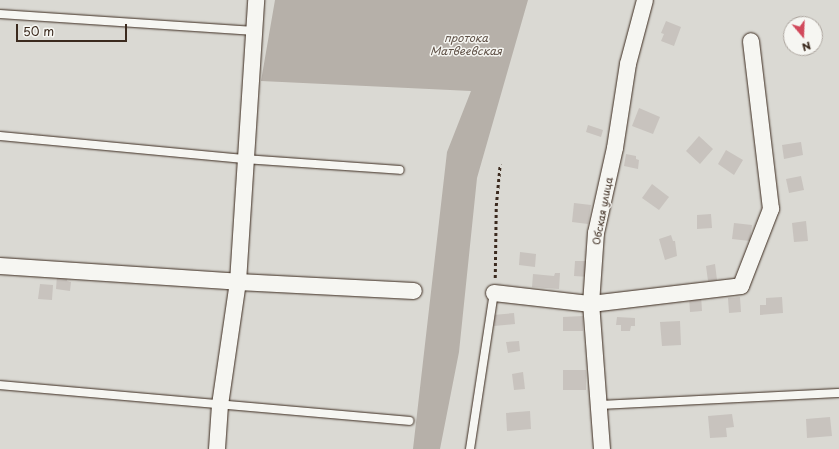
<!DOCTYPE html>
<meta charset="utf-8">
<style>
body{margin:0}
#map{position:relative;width:839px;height:449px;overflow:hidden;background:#f6f6f2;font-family:"Playpen Sans",sans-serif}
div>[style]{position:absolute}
.green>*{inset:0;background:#dad9d3}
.water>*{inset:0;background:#b6b0a9}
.building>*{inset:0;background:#c8c3be}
.path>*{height:2.5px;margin-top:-1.25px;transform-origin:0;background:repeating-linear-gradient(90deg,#3b2a1e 0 3px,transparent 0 6px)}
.roads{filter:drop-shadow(0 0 1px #3b2a1e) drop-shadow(0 0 1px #3b2a1e)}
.lane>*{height:8px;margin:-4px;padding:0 4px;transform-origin:4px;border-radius:4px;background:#f6f6f2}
.street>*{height:16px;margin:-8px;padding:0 8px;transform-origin:8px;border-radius:8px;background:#f6f6f2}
span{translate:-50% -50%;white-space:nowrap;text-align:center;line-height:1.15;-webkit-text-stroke:3px #f6f6f2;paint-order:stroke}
.street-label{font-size:10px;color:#3b2a1e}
.water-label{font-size:11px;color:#605248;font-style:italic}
.north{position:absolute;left:783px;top:16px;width:40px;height:40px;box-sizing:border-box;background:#f6f6f2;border:1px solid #aba49d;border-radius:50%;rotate:161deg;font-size:11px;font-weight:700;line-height:16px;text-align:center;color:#3b2a1e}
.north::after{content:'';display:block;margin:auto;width:14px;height:18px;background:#d1495b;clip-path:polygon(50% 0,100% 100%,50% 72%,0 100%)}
.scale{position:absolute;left:16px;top:24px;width:111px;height:18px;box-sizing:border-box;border:2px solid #3b2a1e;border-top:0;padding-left:5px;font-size:12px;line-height:14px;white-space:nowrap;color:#3b2a1e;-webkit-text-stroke:3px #f6f6f2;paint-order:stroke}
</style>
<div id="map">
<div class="green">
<div style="clip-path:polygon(evenodd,0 0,839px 0,839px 449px,0 449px,0 0,791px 24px,815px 24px,815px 48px,791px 48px,791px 24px)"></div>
</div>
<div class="water">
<div style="clip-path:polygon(275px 0,528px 0,477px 178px,459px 352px,440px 449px,413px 449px,447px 152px,471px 91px,261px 81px)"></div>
</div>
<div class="building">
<div style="clip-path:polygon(666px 21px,681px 27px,674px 46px,661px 41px,664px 34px,661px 33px)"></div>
<div style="clip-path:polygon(639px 108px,660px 117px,653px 134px,632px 126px)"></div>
<div style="clip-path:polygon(588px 125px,603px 130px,601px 137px,586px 132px)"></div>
<div style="clip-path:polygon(699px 136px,713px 149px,700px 164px,686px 151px)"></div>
<div style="clip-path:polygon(801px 142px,803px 155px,784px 159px,782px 145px)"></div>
<div style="clip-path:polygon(726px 150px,743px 160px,734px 175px,718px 164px)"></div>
<div style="clip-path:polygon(626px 154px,636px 156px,636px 159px,639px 160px,638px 169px,624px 166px)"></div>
<div style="clip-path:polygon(801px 176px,804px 190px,789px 193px,786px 179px)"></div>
<div style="clip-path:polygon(652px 184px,669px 197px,659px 210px,642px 198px)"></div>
<div style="clip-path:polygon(574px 203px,591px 205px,588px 224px,572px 222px)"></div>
<div style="clip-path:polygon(711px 214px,712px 228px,697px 229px,697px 215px)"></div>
<div style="clip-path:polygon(806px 221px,808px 241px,794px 242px,792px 223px)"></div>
<div style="clip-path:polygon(734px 223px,752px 225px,750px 241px,732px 239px)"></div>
<div style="clip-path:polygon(671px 235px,673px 241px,675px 241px,677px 256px,665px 260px,659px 239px)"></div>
<div style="clip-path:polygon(520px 252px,536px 254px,535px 267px,519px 265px)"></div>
<div style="clip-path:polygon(575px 261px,590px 261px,589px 277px,574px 276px)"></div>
<div style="clip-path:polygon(715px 264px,717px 280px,708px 281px,706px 266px)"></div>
<div style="clip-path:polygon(555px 273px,560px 273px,559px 289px,532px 287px,533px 274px,554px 276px)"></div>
<div style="clip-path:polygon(57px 275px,68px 276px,67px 281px,71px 282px,70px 291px,56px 289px)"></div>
<div style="clip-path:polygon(40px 284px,53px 285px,52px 300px,38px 299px)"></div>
<div style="clip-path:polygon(701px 295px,702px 311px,690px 312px,689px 296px)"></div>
<div style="clip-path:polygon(740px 297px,741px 312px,729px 313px,728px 298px)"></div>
<div style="clip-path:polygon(782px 297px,783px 313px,760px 315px,760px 305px,766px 305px,766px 298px)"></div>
<div style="clip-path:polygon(514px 313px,515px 324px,494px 326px,493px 315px)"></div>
<div style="clip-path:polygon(583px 316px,583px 331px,563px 331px,563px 317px)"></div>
<div style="clip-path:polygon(617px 317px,635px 318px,635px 326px,631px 326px,630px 331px,621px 331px,621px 325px,616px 325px)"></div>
<div style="clip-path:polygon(680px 321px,681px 345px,662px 346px,660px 322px)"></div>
<div style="clip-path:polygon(519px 341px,520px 351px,508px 353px,506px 342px)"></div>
<div style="clip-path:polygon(563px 370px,586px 370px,586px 390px,563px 390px)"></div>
<div style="clip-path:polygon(523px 372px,525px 389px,514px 390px,512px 374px)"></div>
<div style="clip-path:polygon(530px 411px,531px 429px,507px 431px,506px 413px)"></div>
<div style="clip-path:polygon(732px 414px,734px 427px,726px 428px,727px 437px,710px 438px,708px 416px)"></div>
<div style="clip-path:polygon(830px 417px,832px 436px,807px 438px,806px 419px)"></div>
</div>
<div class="path">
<div style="left:495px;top:278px;width:72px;rotate:-89.2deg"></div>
<div style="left:496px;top:206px;width:42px;rotate:-84.6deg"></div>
</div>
<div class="roads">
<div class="lane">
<div style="left:0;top:14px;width:255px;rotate:3.8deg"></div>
<div style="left:0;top:136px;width:245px;rotate:5.4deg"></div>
<div style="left:244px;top:159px;width:156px;rotate:4deg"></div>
<div style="left:0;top:385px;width:411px;rotate:5deg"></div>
<div style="left:599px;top:405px;width:240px;rotate:-2.9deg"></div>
<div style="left:470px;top:449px;width:158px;rotate:-81.3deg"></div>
</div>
<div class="street">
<div style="left:0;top:266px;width:239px;rotate:3.8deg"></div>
<div style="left:238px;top:282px;width:176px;rotate:2.9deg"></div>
<div style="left:494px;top:293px;width:98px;rotate:6.5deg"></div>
<div style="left:591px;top:304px;width:151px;rotate:-6.8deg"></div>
<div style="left:741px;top:286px;width:83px;rotate:-68.7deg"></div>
<div style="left:771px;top:209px;width:169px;rotate:-96.8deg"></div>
<div style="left:217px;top:449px;width:44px;rotate:-86.1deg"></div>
<div style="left:220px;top:405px;width:124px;rotate:-81.7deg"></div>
<div style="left:238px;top:282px;width:283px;rotate:-86.3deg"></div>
<div style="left:602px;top:449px;width:145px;rotate:-94.3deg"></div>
<div style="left:591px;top:304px;width:71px;rotate:-86deg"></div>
<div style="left:596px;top:233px;width:87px;rotate:-77.4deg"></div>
<div style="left:615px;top:148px;width:85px;rotate:-81.2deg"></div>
<div style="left:628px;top:64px;width:66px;rotate:-75.1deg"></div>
</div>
</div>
<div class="street-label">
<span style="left:602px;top:211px;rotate:-79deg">Обская улица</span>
</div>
<div class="water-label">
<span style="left:466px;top:45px">протока<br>Матвеевская</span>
</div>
<div class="north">N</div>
<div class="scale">50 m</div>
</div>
